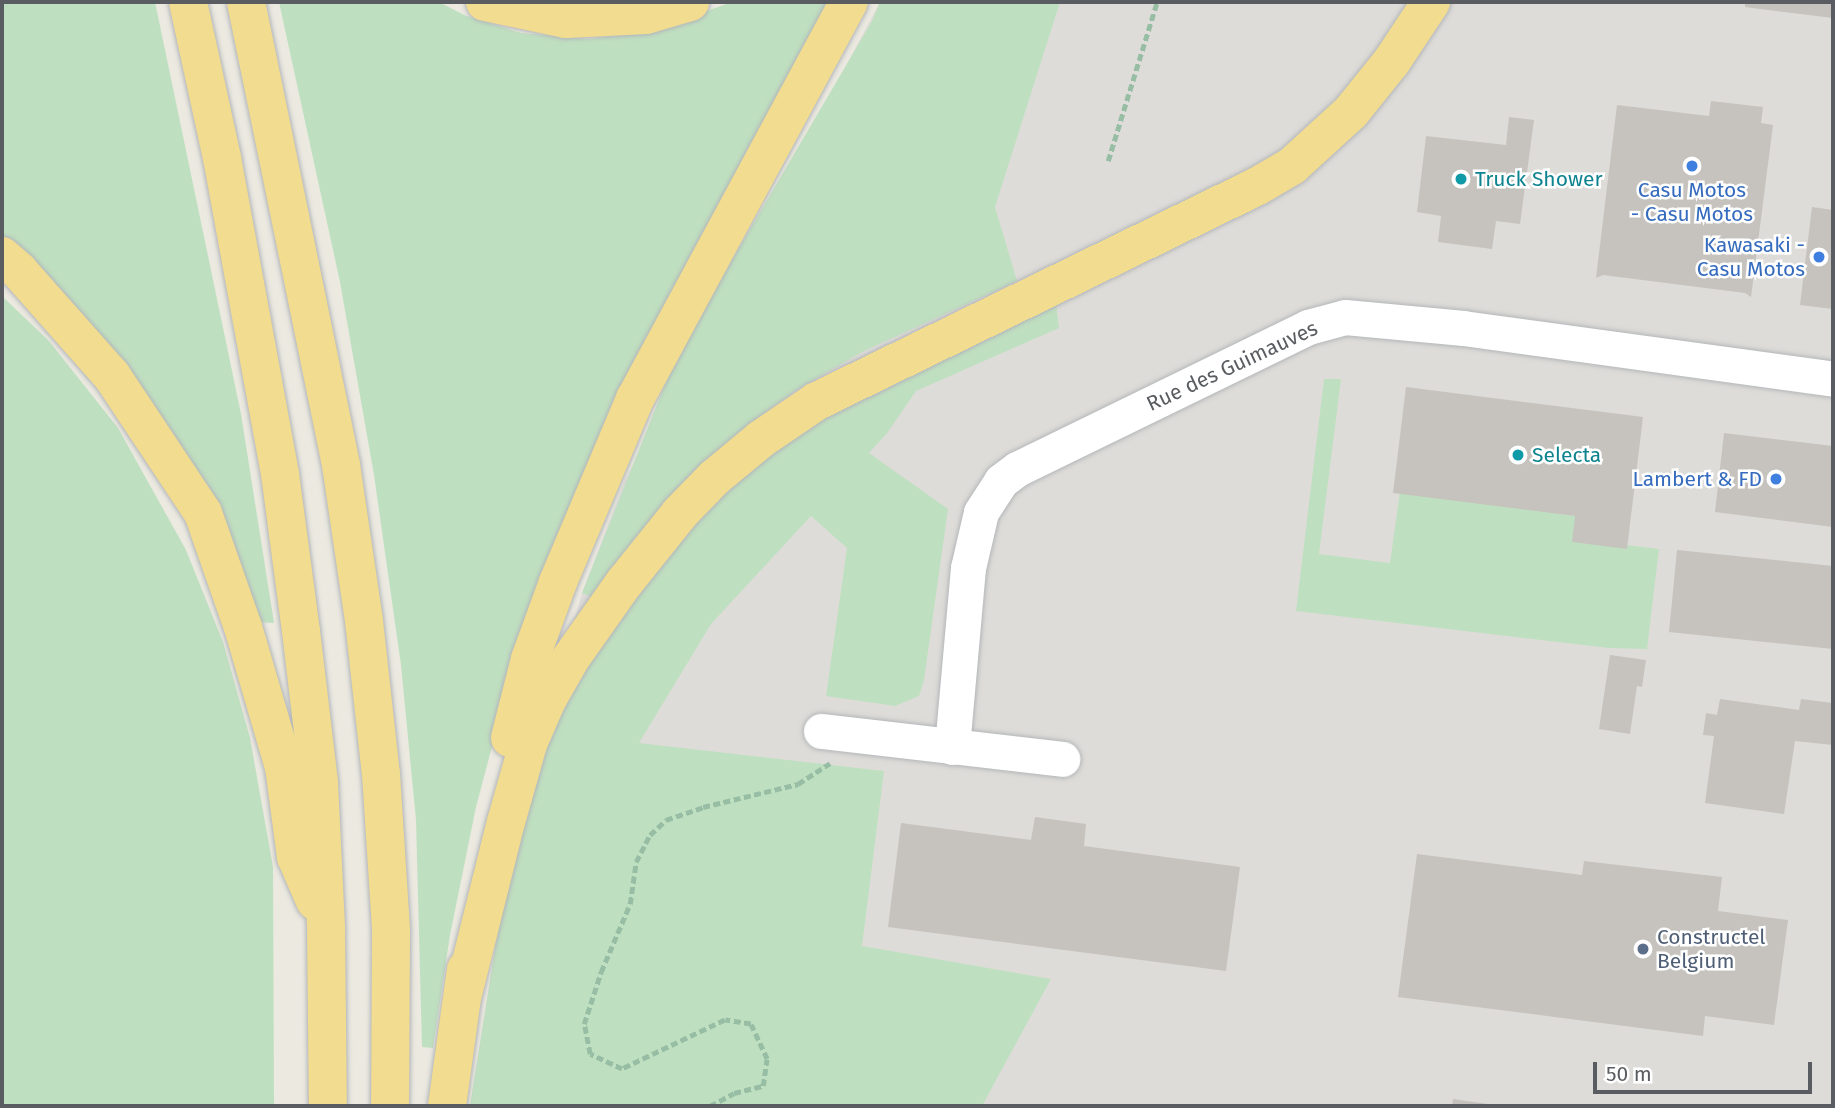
<!DOCTYPE html>
<style>
body{margin:0}
#map{position:relative;width:1835px;height:1108px;overflow:hidden;background:#ebe9e0;font-family:"Fira Sans",sans-serif}
div>[style]{position:absolute}
.industrial>*{inset:0;background:#dedcd8}
.green>*{inset:0;background:#bfe0c0}
.building>*{inset:0;background:#c6c3be}
.path>*{height:4.5px;margin-top:-2.25px;transform-origin:0;background:repeating-linear-gradient(90deg,#97bea4 0 7px,transparent 0 10.5px)}
.roads{filter:drop-shadow(0 0 2px #b3b6ba) drop-shadow(0 0 2px #b3b6ba)}
.minor>*{height:35px;margin:-17.5px;padding:0 17.5px;transform-origin:17.5px;border-radius:17.5px;background:#fff}
.motorway>*{height:38px;margin:-19px;padding:0 19px;transform-origin:19px;border-radius:19px;background:#f2dc90}
.dots>*{width:19px;height:19px;translate:-50% -50%;box-sizing:border-box;border:4px solid #fff;border-radius:50%}
span{translate:-50% -50%;white-space:nowrap;text-align:center;line-height:1.15;-webkit-text-stroke:5px #fff;paint-order:stroke}
.culture-label{font-size:21px;color:#0d838f}
.left{translate:0 -50%;text-align:left}
.shop-label{font-size:21px;color:#366cbe}
.right{translate:-100% -50%;text-align:right}
.street-label{font-size:21px;color:#595c60}
.service-label{font-size:21px;color:#4e5e75}
.frame{position:absolute;inset:0;border:4px solid #595c60;pointer-events:none}
.scale{position:absolute;left:1593px;top:1062px;width:219px;height:32px;box-sizing:border-box;border:4px solid #595c60;border-top:0;padding-left:9px;font-size:21px;line-height:24px;white-space:nowrap;color:#595c60;-webkit-text-stroke:5px #fff;paint-order:stroke}
</style>
<div id="map">
<div class="industrial">
<div style="clip-path:polygon(880px 2px,1833px 2px,1833px 1106px,470px 1106px,509px 861px,582px 593px,625px 480px)"></div>
</div>
<div class="green">
<div style="clip-path:polygon(2px 2px,155px 2px,241px 414px,274px 623px,259px 622px,2px 241px)"></div>
<div style="clip-path:polygon(279px 2px,439px 2px,464px 15px,521px 33px,588px 39px,651px 31px,732px 2px,831px 2px,517px 652px,476px 807px,450px 935px,433px 1048px,422px 1047px,416px 820px,401px 665px,374px 475px,340px 282px)"></div>
<div style="clip-path:polygon(880px 2px,1060px 2px,995px 207px,1017px 281px,864px 351px,796px 390px,738px 433px,593px 597px,582px 593px,678px 352px,872px 21px)"></div>
<div style="clip-path:polygon(2px 296px,49px 341px,118px 428px,186px 550px,223px 642px,250px 738px,273px 867px,274px 1106px,2px 1106px)"></div>
<div style="clip-path:polygon(1056px 303px,1059px 328px,916px 391px,888px 432px,869px 453px,948px 509px,924px 680px,919px 696px,895px 706px,826px 696px,847px 548px,811px 516px,711px 624px,639px 743px,884px 771px,862px 946px,1051px 979px,982px 1106px,470px 1106px,509px 861px,549px 734px,585px 658px,716px 497px,802px 428px)"></div>
<div style="clip-path:polygon(1324px 379px,1341px 379px,1319px 554px,1390px 563px,1400px 491px,1582px 517px,1579px 539px,1659px 549px,1647px 649px,1609px 648px,1296px 611px)"></div>
</div>
<div class="building">
<div style="clip-path:polygon(1745px 2px,1833px 2px,1833px 18px,1745px 7px)"></div>
<div style="clip-path:polygon(1711px 101px,1763px 107px,1761px 123px,1773px 125px,1751px 297px,1745px 293px,1603px 275px,1596px 278px,1617px 105px,1709px 116px)"></div>
<div style="clip-path:polygon(1509px 117px,1534px 120px,1520px 224px,1496px 221px,1492px 249px,1438px 242px,1441px 216px,1417px 212px,1426px 136px,1506px 145px)"></div>
<div style="clip-path:polygon(1812px 207px,1833px 210px,1833px 309px,1800px 305px)"></div>
<div style="clip-path:polygon(1406px 387px,1643px 417px,1627px 549px,1572px 542px,1575px 516px,1393px 493px)"></div>
<div style="clip-path:polygon(1724px 433px,1833px 446px,1833px 527px,1715px 512px)"></div>
<div style="clip-path:polygon(1677px 550px,1833px 566px,1833px 649px,1669px 632px)"></div>
<div style="clip-path:polygon(1610px 655px,1646px 660px,1642px 687px,1637px 686px,1630px 734px,1599px 729px)"></div>
<div style="clip-path:polygon(1720px 699px,1799px 710px,1801px 699px,1833px 703px,1833px 745px,1795px 741px,1784px 814px,1705px 803px,1714px 736px,1703px 735px,1706px 713px,1717px 715px)"></div>
<div style="clip-path:polygon(1035px 817px,1086px 824px,1084px 846px,1240px 867px,1226px 971px,888px 927px,901px 823px,1031px 840px)"></div>
<div style="clip-path:polygon(1417px 854px,1582px 875px,1584px 861px,1722px 877px,1718px 911px,1788px 920px,1774px 1025px,1705px 1016px,1703px 1036px,1398px 997px)"></div>
<div style="clip-path:polygon(1453px 1099px,1495px 1105px,1495px 1106px,1452px 1106px)"></div>
</div>
<div class="path">
<div style="left:1108px;top:161px;width:166px;rotate:-72.9deg"></div>
<div style="left:710px;top:1106px;width:27px;rotate:-28deg"></div>
<div style="left:734px;top:1093px;width:30px;rotate:-14deg"></div>
<div style="left:763px;top:1086px;width:27px;rotate:-82deg"></div>
<div style="left:767px;top:1059px;width:38px;rotate:-115deg"></div>
<div style="left:751px;top:1024px;width:26px;rotate:-171deg"></div>
<div style="left:725px;top:1020px;width:114px;rotate:154.6deg"></div>
<div style="left:622px;top:1069px;width:35px;rotate:-155deg"></div>
<div style="left:590px;top:1054px;width:31px;rotate:-101deg"></div>
<div style="left:584px;top:1024px;width:55px;rotate:-71.9deg"></div>
<div style="left:601px;top:972px;width:74px;rotate:-66.9deg"></div>
<div style="left:630px;top:904px;width:42px;rotate:-81.9deg"></div>
<div style="left:636px;top:862px;width:30px;rotate:-63deg"></div>
<div style="left:650px;top:835px;width:22px;rotate:-43deg"></div>
<div style="left:666px;top:820px;width:39px;rotate:-19deg"></div>
<div style="left:703px;top:807px;width:98px;rotate:-13.6deg"></div>
<div style="left:798px;top:784px;width:38px;rotate:-33deg"></div>
</div>
<div class="roads">
<div class="minor">
<div style="left:821px;top:731px;width:243px;rotate:6.6deg"></div>
<div style="left:952px;top:747px;width:180px;rotate:-84.9deg"></div>
<div style="left:968px;top:568px;width:57px;rotate:-76.9deg"></div>
<div style="left:981px;top:512px;width:37px;rotate:-57deg"></div>
<div style="left:1001px;top:481px;width:20px;rotate:-37deg"></div>
<div style="left:1017px;top:469px;width:324px;rotate:-26deg"></div>
<div style="left:1308px;top:327px;width:38px;rotate:-15deg"></div>
<div style="left:1345px;top:317px;width:119px;rotate:5.3deg"></div>
<div style="left:1463px;top:328px;width:373px;rotate:7.8deg"></div>
</div>
<div class="motorway">
<div style="left:188px;top:2px;width:160px;rotate:77.7deg"></div>
<div style="left:222px;top:158px;width:321px;rotate:79.6deg"></div>
<div style="left:280px;top:474px;width:158px;rotate:82.4deg"></div>
<div style="left:301px;top:631px;width:153px;rotate:83.2deg"></div>
<div style="left:319px;top:783px;width:144px;rotate:87.2deg"></div>
<div style="left:326px;top:927px;width:179px;rotate:89.4deg"></div>
<div style="left:246px;top:2px;width:473px;rotate:78.4deg"></div>
<div style="left:341px;top:465px;width:158px;rotate:81.6deg"></div>
<div style="left:364px;top:621px;width:154px;rotate:83.7deg"></div>
<div style="left:381px;top:774px;width:156px;rotate:86.3deg"></div>
<div style="left:391px;top:930px;width:176px;rotate:90.3deg"></div>
<div style="left:485px;top:2px;width:83px;rotate:11.9deg"></div>
<div style="left:566px;top:19px;width:80px;rotate:-2.9deg"></div>
<div style="left:646px;top:15px;width:46px;rotate:-16.5deg"></div>
<div style="left:2px;top:256px;width:23px;rotate:41deg"></div>
<div style="left:19px;top:271px;width:140px;rotate:48.5deg"></div>
<div style="left:112px;top:376px;width:164px;rotate:56.4deg"></div>
<div style="left:203px;top:513px;width:121px;rotate:70.7deg"></div>
<div style="left:243px;top:627px;width:146px;rotate:73.7deg"></div>
<div style="left:284px;top:767px;width:91px;rotate:82.4deg"></div>
<div style="left:296px;top:857px;width:48px;rotate:66.6deg"></div>
<div style="left:510px;top:738px;width:81px;rotate:-75.8deg"></div>
<div style="left:530px;top:659px;width:82px;rotate:-70deg"></div>
<div style="left:558px;top:582px;width:199px;rotate:-67.2deg"></div>
<div style="left:635px;top:399px;width:451px;rotate:-61.7deg"></div>
<div style="left:463px;top:994px;width:177px;rotate:-76deg"></div>
<div style="left:506px;top:822px;width:81px;rotate:-74.2deg"></div>
<div style="left:528px;top:744px;width:48px;rotate:-66.6deg"></div>
<div style="left:547px;top:700px;width:48px;rotate:-60.3deg"></div>
<div style="left:571px;top:658px;width:92px;rotate:-54.8deg"></div>
<div style="left:624px;top:583px;width:90px;rotate:-51.3deg"></div>
<div style="left:680px;top:513px;width:49px;rotate:-45.8deg"></div>
<div style="left:714px;top:478px;width:61px;rotate:-39.7deg"></div>
<div style="left:761px;top:439px;width:68px;rotate:-34.2deg"></div>
<div style="left:817px;top:401px;width:488px;rotate:-26deg"></div>
<div style="left:1256px;top:187px;width:42px;rotate:-30.3deg"></div>
<div style="left:1292px;top:166px;width:80px;rotate:-42.5deg"></div>
<div style="left:1351px;top:112px;width:65px;rotate:-51.2deg"></div>
<div style="left:1392px;top:61px;width:71px;rotate:-56.5deg"></div>
<div style="left:447px;top:1106px;width:138px;rotate:-82.1deg"></div>
</div>
</div>
<div class="dots">
<div style="left:1692px;top:166px;background:#3f7fe0"></div>
<div style="left:1461px;top:179px;background:#0f9aa8"></div>
<div style="left:1819px;top:257px;background:#3f7fe0"></div>
<div style="left:1518px;top:455px;background:#0f9aa8"></div>
<div style="left:1776px;top:479px;background:#3f7fe0"></div>
<div style="left:1643px;top:949px;background:#5c6f8a"></div>
</div>
<div class="culture-label">
<span class="left" style="left:1475px;top:179px">Truck Shower</span>
<span class="left" style="left:1532px;top:455px">Selecta</span>
</div>
<div class="shop-label">
<span style="left:1692px;top:202px">Casu Motos<br>- Casu Motos</span>
<span class="right" style="left:1805px;top:257px">Kawasaki -<br>Casu Motos</span>
<span class="right" style="left:1762px;top:479px">Lambert &amp; FD</span>
</div>
<div class="street-label">
<span style="left:1232px;top:366px;rotate:-25deg">Rue des Guimauves</span>
</div>
<div class="service-label">
<span class="left" style="left:1657px;top:949px">Constructel<br>Belgium</span>
</div>
<div class="frame"></div>
<div class="scale">50 m</div>
</div>
